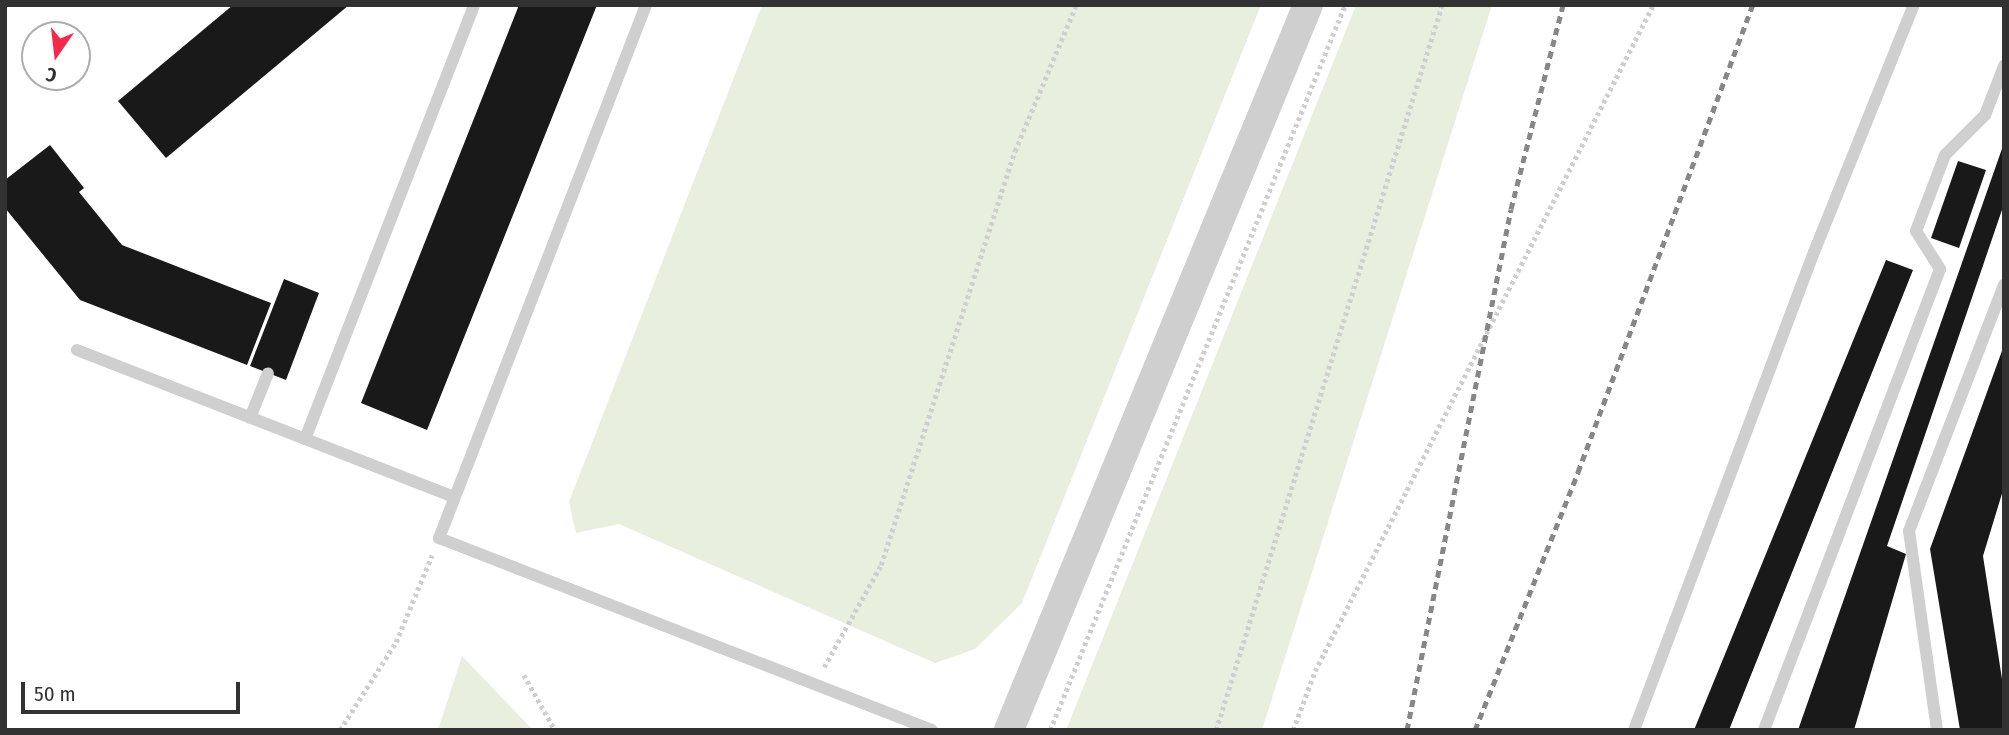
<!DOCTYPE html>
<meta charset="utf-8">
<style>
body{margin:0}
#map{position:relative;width:2009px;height:735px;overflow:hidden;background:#fff;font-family:"Fira Sans Condensed",sans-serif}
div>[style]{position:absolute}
.green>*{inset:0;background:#e9efdf}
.building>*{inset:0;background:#191919}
.path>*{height:4.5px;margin-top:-2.25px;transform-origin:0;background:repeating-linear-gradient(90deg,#cfcfcf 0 3.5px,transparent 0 7px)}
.service>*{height:12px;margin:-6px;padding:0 6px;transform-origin:6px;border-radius:6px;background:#cfcfcf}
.tertiary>*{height:30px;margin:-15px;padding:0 15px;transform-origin:15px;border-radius:15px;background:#cfcfcf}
.rail>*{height:5px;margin-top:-2.5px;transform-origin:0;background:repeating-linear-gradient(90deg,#878787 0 7px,transparent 0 12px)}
span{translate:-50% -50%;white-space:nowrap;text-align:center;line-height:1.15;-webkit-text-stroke:7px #fff;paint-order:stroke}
.frame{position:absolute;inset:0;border:7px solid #323232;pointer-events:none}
.north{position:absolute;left:21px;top:21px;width:70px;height:70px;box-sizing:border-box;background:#fff;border:2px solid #adadad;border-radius:50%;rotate:194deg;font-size:19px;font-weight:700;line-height:28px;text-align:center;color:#323232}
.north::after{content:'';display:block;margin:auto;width:24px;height:32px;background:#f32a4a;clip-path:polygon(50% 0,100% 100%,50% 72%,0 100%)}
.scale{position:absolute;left:21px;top:682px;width:219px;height:32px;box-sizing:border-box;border:4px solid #323232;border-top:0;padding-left:9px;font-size:21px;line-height:24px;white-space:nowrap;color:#323232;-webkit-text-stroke:5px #fff;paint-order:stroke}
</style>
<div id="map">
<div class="green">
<div style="clip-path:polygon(762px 5px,1261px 5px,1022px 603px,975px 649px,935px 663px,619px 524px,576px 533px,569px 502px)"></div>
<div style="clip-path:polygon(1356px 5px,1492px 5px,1262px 730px,1066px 730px)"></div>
<div style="clip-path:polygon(462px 656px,533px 730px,438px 730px)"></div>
</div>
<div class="building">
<div style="clip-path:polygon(233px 5px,349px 5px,166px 158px,118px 101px)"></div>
<div style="clip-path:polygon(519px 5px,597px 5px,427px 430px,361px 403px)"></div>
<div style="clip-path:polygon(2004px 143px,2004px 204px,1887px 546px,1906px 554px,1854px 730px,1798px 730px)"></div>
<div style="clip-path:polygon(50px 145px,84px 188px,79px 192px,122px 245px,271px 303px,247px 365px,80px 300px,5px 208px,5px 180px)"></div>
<div style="clip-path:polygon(1958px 161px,1986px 170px,1959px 248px,1931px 238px)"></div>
<div style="clip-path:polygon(1886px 260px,1913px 270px,1729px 730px,1694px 730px)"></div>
<div style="clip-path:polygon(284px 279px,319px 293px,286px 380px,250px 366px)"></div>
<div style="clip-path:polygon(2003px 348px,2004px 487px,1983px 556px,2004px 692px,2004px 730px,1960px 730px,1930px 549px)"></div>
</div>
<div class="path">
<div style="left:824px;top:667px;width:117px;rotate:-60.8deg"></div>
<div style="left:881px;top:565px;width:435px;rotate:-72.1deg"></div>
<div style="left:1015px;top:151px;width:158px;rotate:-67.3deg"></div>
<div style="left:524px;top:675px;width:63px;rotate:60.6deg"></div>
<div style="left:340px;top:730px;width:104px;rotate:-57.5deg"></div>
<div style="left:396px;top:642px;width:94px;rotate:-67.5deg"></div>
<div style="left:1050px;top:730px;width:783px;rotate:-67.86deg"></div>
<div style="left:1216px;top:730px;width:759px;rotate:-72.69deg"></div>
<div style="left:1293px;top:730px;width:63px;rotate:-69.6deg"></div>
<div style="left:1315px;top:671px;width:747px;rotate:-63.09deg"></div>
</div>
<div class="service">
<div style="left:646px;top:5px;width:572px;rotate:111.22deg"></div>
<div style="left:439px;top:538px;width:529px;rotate:21.28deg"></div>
<div style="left:77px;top:350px;width:405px;rotate:21.3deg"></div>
<div style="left:250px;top:418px;width:48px;rotate:-68.2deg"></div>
<div style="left:305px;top:439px;width:466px;rotate:-68.7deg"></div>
<div style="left:1634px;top:730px;width:511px;rotate:-69.37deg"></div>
<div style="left:1814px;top:252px;width:266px;rotate:-68deg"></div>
<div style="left:1764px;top:730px;width:493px;rotate:-69.1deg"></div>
<div style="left:1940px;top:269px;width:45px;rotate:-122.3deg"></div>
<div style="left:1916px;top:231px;width:81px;rotate:-69.1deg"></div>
<div style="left:1945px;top:155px;width:57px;rotate:-45deg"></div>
<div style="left:1985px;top:115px;width:53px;rotate:-68.8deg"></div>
<div style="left:1937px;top:730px;width:201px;rotate:-98deg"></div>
<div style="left:1909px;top:531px;width:264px;rotate:-68.9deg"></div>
</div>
<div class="tertiary">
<div style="left:1009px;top:730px;width:784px;rotate:-67.59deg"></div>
</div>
<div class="rail">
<div style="left:1407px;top:730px;width:531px;rotate:-78.71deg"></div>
<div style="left:1511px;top:209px;width:211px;rotate:-75.7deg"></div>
<div style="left:1475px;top:730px;width:278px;rotate:-68.2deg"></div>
<div style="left:1578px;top:472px;width:499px;rotate:-69.5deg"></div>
</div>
<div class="frame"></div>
<div class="north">С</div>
<div class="scale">50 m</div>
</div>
